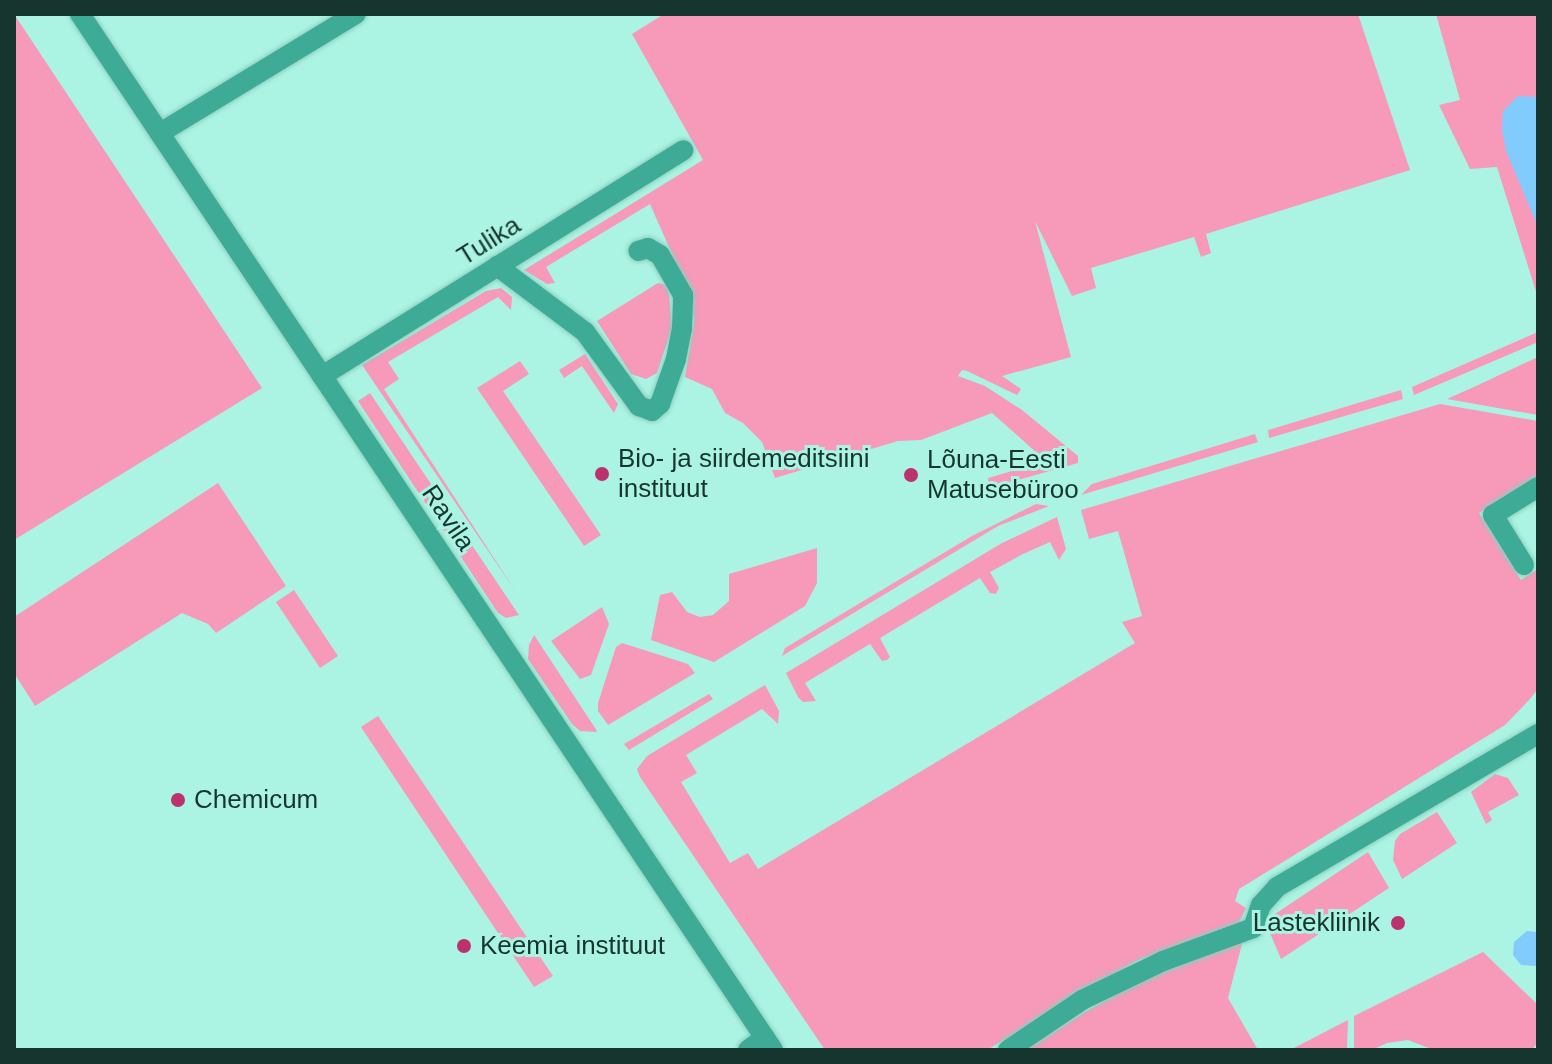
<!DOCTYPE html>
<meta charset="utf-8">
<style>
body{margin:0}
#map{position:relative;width:1552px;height:1064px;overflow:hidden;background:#abf4e3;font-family:Helvetica,sans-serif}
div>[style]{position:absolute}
.green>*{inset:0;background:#f799b9}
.water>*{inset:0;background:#81ccfd}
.roads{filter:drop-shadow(0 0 2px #8dcebf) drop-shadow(0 0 2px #8dcebf)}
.minor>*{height:20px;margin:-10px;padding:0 10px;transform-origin:10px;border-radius:10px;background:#3dab96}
.dots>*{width:22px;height:22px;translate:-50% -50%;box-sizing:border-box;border:4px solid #abf4e3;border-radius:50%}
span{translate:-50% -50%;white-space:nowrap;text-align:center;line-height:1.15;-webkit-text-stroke:6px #abf4e3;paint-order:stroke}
.street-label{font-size:26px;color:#17352f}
.poi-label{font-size:26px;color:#17352f}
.left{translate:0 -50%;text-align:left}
.right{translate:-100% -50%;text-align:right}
.frame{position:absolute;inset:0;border:16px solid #17352f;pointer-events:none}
</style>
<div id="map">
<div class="green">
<div style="clip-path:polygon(14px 14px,262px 388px,14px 540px)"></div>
<div style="clip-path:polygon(664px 14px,1358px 14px,1410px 170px,1206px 234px,1211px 253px,1201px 257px,1194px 237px,1091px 268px,1096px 288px,1072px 296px,1035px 221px,1071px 357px,1002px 376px,1021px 389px,1017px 395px,967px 371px,962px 370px,958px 376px,985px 386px,1022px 410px,1078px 456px,1078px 463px,989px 488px,988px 478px,1046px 461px,992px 413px,921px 440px,898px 441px,775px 478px,762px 442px,743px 423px,725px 413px,712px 389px,685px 377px,694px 322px,692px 299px,650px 204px,546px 267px,555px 283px,547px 284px,524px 270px,703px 160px,632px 34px)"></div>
<div style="clip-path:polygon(1436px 14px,1538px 14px,1538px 298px,1497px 167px,1470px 169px,1439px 105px,1460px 100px)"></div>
<div style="clip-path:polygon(658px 283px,665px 285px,669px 293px,672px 328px,657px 373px,646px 379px,631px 374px,597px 321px)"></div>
<div style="clip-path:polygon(501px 288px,512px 297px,511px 310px,498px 297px,388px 362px,399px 379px,384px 389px,516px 592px,362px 365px,486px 291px)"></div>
<div style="clip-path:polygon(1538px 332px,1538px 342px,1414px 395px,1412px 387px)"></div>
<div style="clip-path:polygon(585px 354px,618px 404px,614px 413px,582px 366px,564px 378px,559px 370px)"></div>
<div style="clip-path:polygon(1538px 357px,1538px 415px,1447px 399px,1476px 386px)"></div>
<div style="clip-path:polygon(520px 361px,529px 374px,503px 391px,601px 535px,584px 546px,477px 388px)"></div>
<div style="clip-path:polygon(1401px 390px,1403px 399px,1269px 438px,1268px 430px)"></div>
<div style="clip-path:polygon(370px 393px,498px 584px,519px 615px,506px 618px,498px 613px,358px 401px)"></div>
<div style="clip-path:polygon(1440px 404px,1538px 421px,1538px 476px,1479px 513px,1521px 580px,1538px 569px,1538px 689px,1529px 700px,1505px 725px,1239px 889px,1235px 901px,1246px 908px,1239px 923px,1136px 961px,987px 1050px,825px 1050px,640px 777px,637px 769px,647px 756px,765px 685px,779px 711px,778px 724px,762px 709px,686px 755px,697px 773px,681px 782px,730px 863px,748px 853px,758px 869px,1135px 643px,1122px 622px,1142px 616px,1118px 531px,1089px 539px,1081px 510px)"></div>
<div style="clip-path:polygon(1255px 434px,1258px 442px,1081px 495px,1092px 484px)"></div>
<div style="clip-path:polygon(218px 483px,286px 586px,216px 633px,208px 624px,182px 613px,35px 706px,14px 673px,14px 617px)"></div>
<div style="clip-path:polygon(1036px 504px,1049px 506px,998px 526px,782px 656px,785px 648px,972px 536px)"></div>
<div style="clip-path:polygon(1057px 517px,1066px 549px,1059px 560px,1050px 542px,1023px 554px,990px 572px,999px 588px,996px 594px,990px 593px,980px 578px,880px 638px,890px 657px,887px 660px,882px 661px,870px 644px,805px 683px,816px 701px,803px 702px,798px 697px,786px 673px,1002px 543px)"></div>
<div style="clip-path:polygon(817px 548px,817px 583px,805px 606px,714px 662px,651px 640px,660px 595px,672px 592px,687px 612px,700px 617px,713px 615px,729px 601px,729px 574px)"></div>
<div style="clip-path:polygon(294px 590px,338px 656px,320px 668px,276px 602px)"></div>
<div style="clip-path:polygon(602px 607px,609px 624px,591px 675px,580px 679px,551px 641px)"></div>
<div style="clip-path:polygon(534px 635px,597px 731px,596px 732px,580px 731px,572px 724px,528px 659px,529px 645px)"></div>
<div style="clip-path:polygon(622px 643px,688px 664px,695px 673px,608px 725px,598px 711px,598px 703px,616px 647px)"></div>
<div style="clip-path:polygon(709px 694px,713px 699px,629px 750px,624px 744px)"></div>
<div style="clip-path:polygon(378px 716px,553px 976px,534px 987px,361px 727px)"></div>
<div style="clip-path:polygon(1495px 774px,1508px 778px,1519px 795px,1488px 812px,1492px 820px,1486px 824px,1471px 792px)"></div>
<div style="clip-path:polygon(1437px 812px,1457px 843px,1402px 879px,1393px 860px,1395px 841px,1400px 834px)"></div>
<div style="clip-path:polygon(1368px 852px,1389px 888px,1281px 959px,1270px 933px,1272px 916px)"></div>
<div style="clip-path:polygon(1243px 940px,1228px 998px,1258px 1050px,1026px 1050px,1083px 1013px,1136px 984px,1187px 959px)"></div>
<div style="clip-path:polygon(1483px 952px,1538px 1005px,1538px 1042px,1532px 1050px,1434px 1050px,1408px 1040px,1387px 1043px,1372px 1050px,1354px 1050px,1354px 1016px)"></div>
<div style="clip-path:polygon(1348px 1020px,1347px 1050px,1290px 1050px)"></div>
</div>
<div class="water">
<div style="clip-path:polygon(1518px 96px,1538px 97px,1538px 227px,1506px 151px,1502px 129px,1503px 111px)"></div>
<div style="clip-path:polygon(1527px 931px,1538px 932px,1538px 966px,1521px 965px,1513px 955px,1514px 942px)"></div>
</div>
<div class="roads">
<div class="minor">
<div style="left:80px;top:14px;width:1246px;rotate:56.22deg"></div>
<div style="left:160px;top:133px;width:229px;rotate:-31.3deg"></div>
<div style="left:497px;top:266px;width:110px;rotate:36.9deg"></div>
<div style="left:585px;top:332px;width:92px;rotate:53.9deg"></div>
<div style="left:639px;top:406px;width:14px;rotate:21deg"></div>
<div style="left:652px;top:411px;width:11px;rotate:-41deg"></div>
<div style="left:660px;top:404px;width:48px;rotate:-70.4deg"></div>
<div style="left:676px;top:359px;width:31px;rotate:-79deg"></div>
<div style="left:682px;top:329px;width:34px;rotate:-88deg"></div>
<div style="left:683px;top:295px;width:46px;rotate:-119.9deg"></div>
<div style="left:660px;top:255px;width:14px;rotate:-150deg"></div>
<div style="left:648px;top:248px;width:10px;rotate:163deg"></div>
<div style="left:322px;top:376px;width:426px;rotate:-32deg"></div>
<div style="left:1524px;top:565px;width:59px;rotate:-121.8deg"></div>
<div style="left:1493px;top:515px;width:53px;rotate:-31.9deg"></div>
<div style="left:748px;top:1050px;width:21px;rotate:-37deg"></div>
<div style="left:1008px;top:1050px;width:89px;rotate:-34deg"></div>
<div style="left:1082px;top:1000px;width:90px;rotate:-25.7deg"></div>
<div style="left:1163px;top:961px;width:96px;rotate:-20.1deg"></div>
<div style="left:1253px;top:928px;width:24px;rotate:-71deg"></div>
<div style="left:1261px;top:905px;width:24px;rotate:-48deg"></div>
<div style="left:1277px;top:887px;width:303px;rotate:-30.4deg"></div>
</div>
</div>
<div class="dots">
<div style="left:602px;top:474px;background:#bb326e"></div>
<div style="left:911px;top:475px;background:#bb326e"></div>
<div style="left:178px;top:800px;background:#bb326e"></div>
<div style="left:1398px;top:923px;background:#bb326e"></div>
<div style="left:464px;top:946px;background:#bb326e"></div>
</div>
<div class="street-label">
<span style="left:489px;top:241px;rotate:-32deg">Tulika</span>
<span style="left:448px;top:518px;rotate:56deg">Ravila</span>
</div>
<div class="poi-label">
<span class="left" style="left:618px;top:474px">Bio- ja siirdemeditsiini<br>instituut</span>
<span class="left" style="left:927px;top:475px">Lõuna-Eesti<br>Matusebüroo</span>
<span class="left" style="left:194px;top:800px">Chemicum</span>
<span class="right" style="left:1380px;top:923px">Lastekliinik</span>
<span class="left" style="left:480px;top:946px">Keemia instituut</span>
</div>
<div class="frame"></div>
</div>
